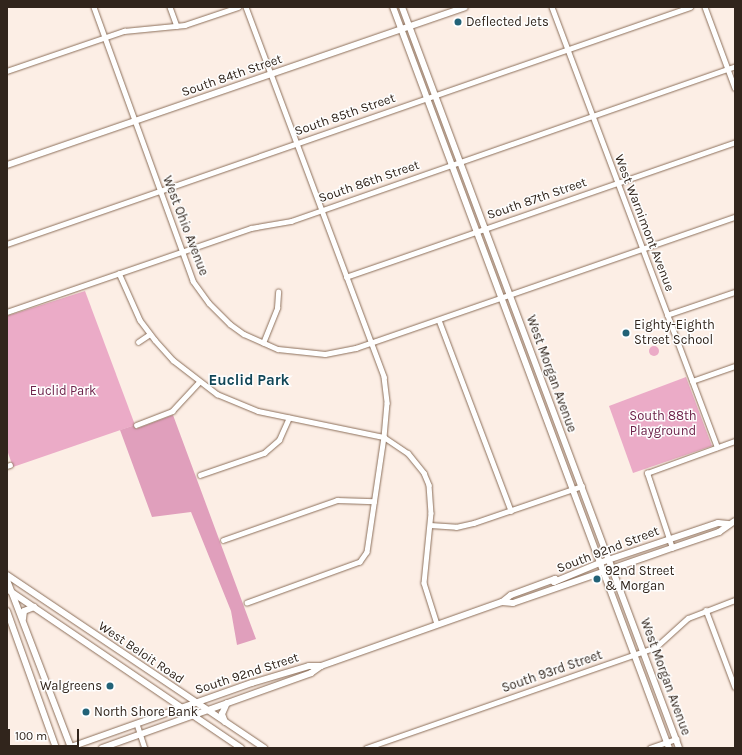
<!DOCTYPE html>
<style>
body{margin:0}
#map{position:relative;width:742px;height:755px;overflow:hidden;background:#fceee5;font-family:Karla,sans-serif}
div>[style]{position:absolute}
.green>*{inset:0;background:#ebabc7}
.round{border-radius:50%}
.forest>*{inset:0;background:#e09fbc}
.roads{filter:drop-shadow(0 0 1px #8c6f5a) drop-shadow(0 0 1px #8c6f5a)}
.street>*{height:4.5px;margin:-2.25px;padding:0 2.25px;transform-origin:2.25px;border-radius:2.25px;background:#fff}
.secondary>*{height:6px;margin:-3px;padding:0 3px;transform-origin:3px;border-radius:3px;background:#fff}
.dots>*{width:11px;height:11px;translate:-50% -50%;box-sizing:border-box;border:2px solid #fefefe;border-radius:50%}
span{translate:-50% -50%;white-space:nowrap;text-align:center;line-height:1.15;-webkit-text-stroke:3px #fefefe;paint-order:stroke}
.poi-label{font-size:13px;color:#31251c}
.left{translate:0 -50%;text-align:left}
.right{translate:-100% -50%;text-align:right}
.street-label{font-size:13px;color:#31251c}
.park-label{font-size:13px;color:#6d224a}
.quarter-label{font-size:15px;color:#124657;font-weight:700}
.frame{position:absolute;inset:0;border:8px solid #31251c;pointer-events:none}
.scale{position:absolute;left:8px;top:729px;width:71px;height:18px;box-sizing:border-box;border:2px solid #31251c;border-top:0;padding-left:5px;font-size:12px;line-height:14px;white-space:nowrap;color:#31251c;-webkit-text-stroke:3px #fefefe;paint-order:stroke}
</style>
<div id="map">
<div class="green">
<div style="clip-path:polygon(85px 291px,135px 425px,13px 467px,7px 450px,7px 316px)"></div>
<div class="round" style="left:649px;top:346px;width:10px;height:10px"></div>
<div style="clip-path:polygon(686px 377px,712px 446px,633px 473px,609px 406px)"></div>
</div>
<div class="forest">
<div style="clip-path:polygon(173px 415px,256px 639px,237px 645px,231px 611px,191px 512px,152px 517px,120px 430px,135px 425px,136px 429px)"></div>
</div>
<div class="roads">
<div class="street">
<div style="left:94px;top:7px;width:291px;rotate:70.1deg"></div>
<div style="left:193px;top:281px;width:27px;rotate:54deg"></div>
<div style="left:209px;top:303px;width:30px;rotate:45deg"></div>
<div style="left:230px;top:324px;width:17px;rotate:36deg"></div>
<div style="left:244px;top:334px;width:37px;rotate:24deg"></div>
<div style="left:278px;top:349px;width:47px;rotate:6.1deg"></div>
<div style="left:325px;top:354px;width:32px;rotate:-11deg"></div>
<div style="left:356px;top:348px;width:401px;rotate:-19.1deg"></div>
<div style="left:170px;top:7px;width:20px;rotate:70deg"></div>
<div style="left:246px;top:7px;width:395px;rotate:69.5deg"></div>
<div style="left:384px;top:377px;width:26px;rotate:83deg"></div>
<div style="left:387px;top:403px;width:34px;rotate:95deg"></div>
<div style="left:384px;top:437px;width:29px;rotate:34deg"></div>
<div style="left:408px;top:453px;width:26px;rotate:51deg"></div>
<div style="left:424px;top:473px;width:13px;rotate:67deg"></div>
<div style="left:429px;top:485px;width:28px;rotate:86deg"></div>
<div style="left:431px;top:513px;width:70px;rotate:95.7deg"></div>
<div style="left:424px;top:583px;width:43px;rotate:72.4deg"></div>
<div style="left:552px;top:7px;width:470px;rotate:69.4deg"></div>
<div style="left:705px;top:7px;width:86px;rotate:69.7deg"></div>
<div style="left:7px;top:71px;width:124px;rotate:-18.9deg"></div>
<div style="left:124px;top:31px;width:61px;rotate:-5.6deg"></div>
<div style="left:185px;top:25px;width:56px;rotate:-18.8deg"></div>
<div style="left:7px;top:244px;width:723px;rotate:-19.14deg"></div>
<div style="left:119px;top:273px;width:51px;rotate:65.9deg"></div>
<div style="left:140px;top:320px;width:25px;rotate:53deg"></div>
<div style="left:155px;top:340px;width:27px;rotate:48deg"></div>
<div style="left:173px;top:360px;width:56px;rotate:37.7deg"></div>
<div style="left:217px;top:394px;width:44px;rotate:22.5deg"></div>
<div style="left:258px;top:411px;width:129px;rotate:11.7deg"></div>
<div style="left:384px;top:437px;width:116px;rotate:98.4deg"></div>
<div style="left:367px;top:552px;width:12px;rotate:125deg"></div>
<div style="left:360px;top:562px;width:120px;rotate:160.1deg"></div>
<div style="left:346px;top:277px;width:412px;rotate:-19.1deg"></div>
<div style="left:7px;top:312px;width:258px;rotate:-19deg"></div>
<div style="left:251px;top:228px;width:41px;rotate:-9.9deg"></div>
<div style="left:291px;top:221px;width:470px;rotate:-19.2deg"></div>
<div style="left:667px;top:315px;width:72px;rotate:-18.7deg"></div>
<div style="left:439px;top:320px;width:204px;rotate:69.3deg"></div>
<div style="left:138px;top:342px;width:14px;rotate:-34deg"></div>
<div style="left:263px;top:343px;width:38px;rotate:-68deg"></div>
<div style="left:277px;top:308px;width:16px;rotate:-86deg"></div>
<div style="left:692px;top:381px;width:46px;rotate:-19.2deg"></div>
<div style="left:136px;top:425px;width:39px;rotate:-21deg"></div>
<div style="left:172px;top:411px;width:40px;rotate:-47deg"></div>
<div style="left:7px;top:466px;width:3px;rotate:-18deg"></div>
<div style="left:200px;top:475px;width:68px;rotate:-19deg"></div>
<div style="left:264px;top:453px;width:20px;rotate:-41deg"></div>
<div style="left:279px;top:440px;width:24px;rotate:-66deg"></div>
<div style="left:430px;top:525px;width:26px;rotate:4deg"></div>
<div style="left:456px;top:527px;width:18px;rotate:-13deg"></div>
<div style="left:474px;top:523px;width:114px;rotate:-18.9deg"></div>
<div style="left:223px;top:540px;width:121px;rotate:-19.3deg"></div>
<div style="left:337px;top:500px;width:37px;rotate:2deg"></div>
<div style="left:672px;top:548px;width:79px;rotate:-108.4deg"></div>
<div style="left:647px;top:473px;width:94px;rotate:-20deg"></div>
<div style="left:706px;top:610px;width:82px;rotate:69.4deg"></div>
<div style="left:137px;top:724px;width:25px;rotate:72deg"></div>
<div style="left:366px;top:748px;width:307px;rotate:-19.2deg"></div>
<div style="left:656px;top:647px;width:43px;rotate:-42.2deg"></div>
<div style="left:688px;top:618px;width:50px;rotate:-21deg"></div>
<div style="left:650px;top:748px;width:28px;rotate:-19deg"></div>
</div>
<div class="secondary">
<div style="left:393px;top:7px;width:791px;rotate:69.57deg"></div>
<div style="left:402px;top:7px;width:791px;rotate:69.5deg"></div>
<div style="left:7px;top:165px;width:484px;rotate:-19deg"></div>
<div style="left:7px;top:575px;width:310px;rotate:33.9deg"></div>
<div style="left:7px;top:580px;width:180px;rotate:69.1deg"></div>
<div style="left:7px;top:589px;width:283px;rotate:34.2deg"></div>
<div style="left:502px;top:602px;width:11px;rotate:5deg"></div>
<div style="left:513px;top:603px;width:168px;rotate:-19.1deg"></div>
<div style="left:672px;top:548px;width:50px;rotate:-18.8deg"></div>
<div style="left:719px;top:532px;width:19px;rotate:-35deg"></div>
<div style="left:7px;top:611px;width:145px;rotate:70.3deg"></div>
<div style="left:23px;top:619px;width:8px;rotate:-83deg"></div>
<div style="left:24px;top:611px;width:11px;rotate:-22deg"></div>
<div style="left:225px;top:722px;width:9px;rotate:-111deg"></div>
<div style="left:222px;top:714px;width:12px;rotate:-66deg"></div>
<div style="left:68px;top:748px;width:195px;rotate:-19.5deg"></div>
<div style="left:252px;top:683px;width:59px;rotate:-16.6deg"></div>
<div style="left:309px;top:666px;width:12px"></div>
<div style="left:102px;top:748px;width:222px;rotate:-19.7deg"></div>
<div style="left:311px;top:673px;width:12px;rotate:-35deg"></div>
<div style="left:321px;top:666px;width:192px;rotate:-19.5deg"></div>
<div style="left:502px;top:602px;width:11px;rotate:-38deg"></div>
<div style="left:511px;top:595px;width:47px;rotate:-20deg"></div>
<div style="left:555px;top:579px;width:3px;rotate:108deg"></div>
<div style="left:554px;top:582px;width:52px;rotate:-22.6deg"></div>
<div style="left:602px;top:562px;width:122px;rotate:-18.6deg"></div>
<div style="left:718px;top:523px;width:10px;rotate:6deg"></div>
</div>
</div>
<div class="dots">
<div style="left:458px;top:22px;background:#226277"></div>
<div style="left:626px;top:333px;background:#226277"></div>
<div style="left:597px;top:579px;background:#226277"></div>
<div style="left:110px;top:686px;background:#226277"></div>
<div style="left:86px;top:712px;background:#226277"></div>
</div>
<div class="poi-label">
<span class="left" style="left:466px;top:22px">Deflected Jets</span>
<span class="left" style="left:634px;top:333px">Eighty-Eighth<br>Street School</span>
<span class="left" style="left:605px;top:579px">92nd Street<br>&amp; Morgan</span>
<span class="right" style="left:102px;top:686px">Walgreens</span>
<span class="left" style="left:94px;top:712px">North Shore Bank</span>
</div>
<div class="street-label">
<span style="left:232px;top:76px;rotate:-19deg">South 84th Street</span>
<span style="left:345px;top:115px;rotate:-19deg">South 85th Street</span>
<span style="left:369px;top:182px;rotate:-19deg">South 86th Street</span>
<span style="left:537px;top:199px;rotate:-19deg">South 87th Street</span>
<span style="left:644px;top:223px;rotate:69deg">West Warnimont Avenue</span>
<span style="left:185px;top:226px;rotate:69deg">West Ohio Avenue</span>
<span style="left:551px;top:374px;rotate:70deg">West Morgan Avenue</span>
<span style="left:608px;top:550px;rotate:-21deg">South 92nd Street</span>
<span style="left:141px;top:653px;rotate:34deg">West Beloit Road</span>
<span style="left:552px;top:672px;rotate:-19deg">South 93rd Street</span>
<span style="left:247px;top:674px;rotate:-18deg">South 92nd Street</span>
<span style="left:665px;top:677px;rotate:70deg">West Morgan Avenue</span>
</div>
<div class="park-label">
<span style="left:63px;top:391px">Euclid Park</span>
<span style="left:663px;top:424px">South 88th<br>Playground</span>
</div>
<div class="quarter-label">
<span style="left:249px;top:381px">Euclid Park</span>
</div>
<div class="frame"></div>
<div class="scale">100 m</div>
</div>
